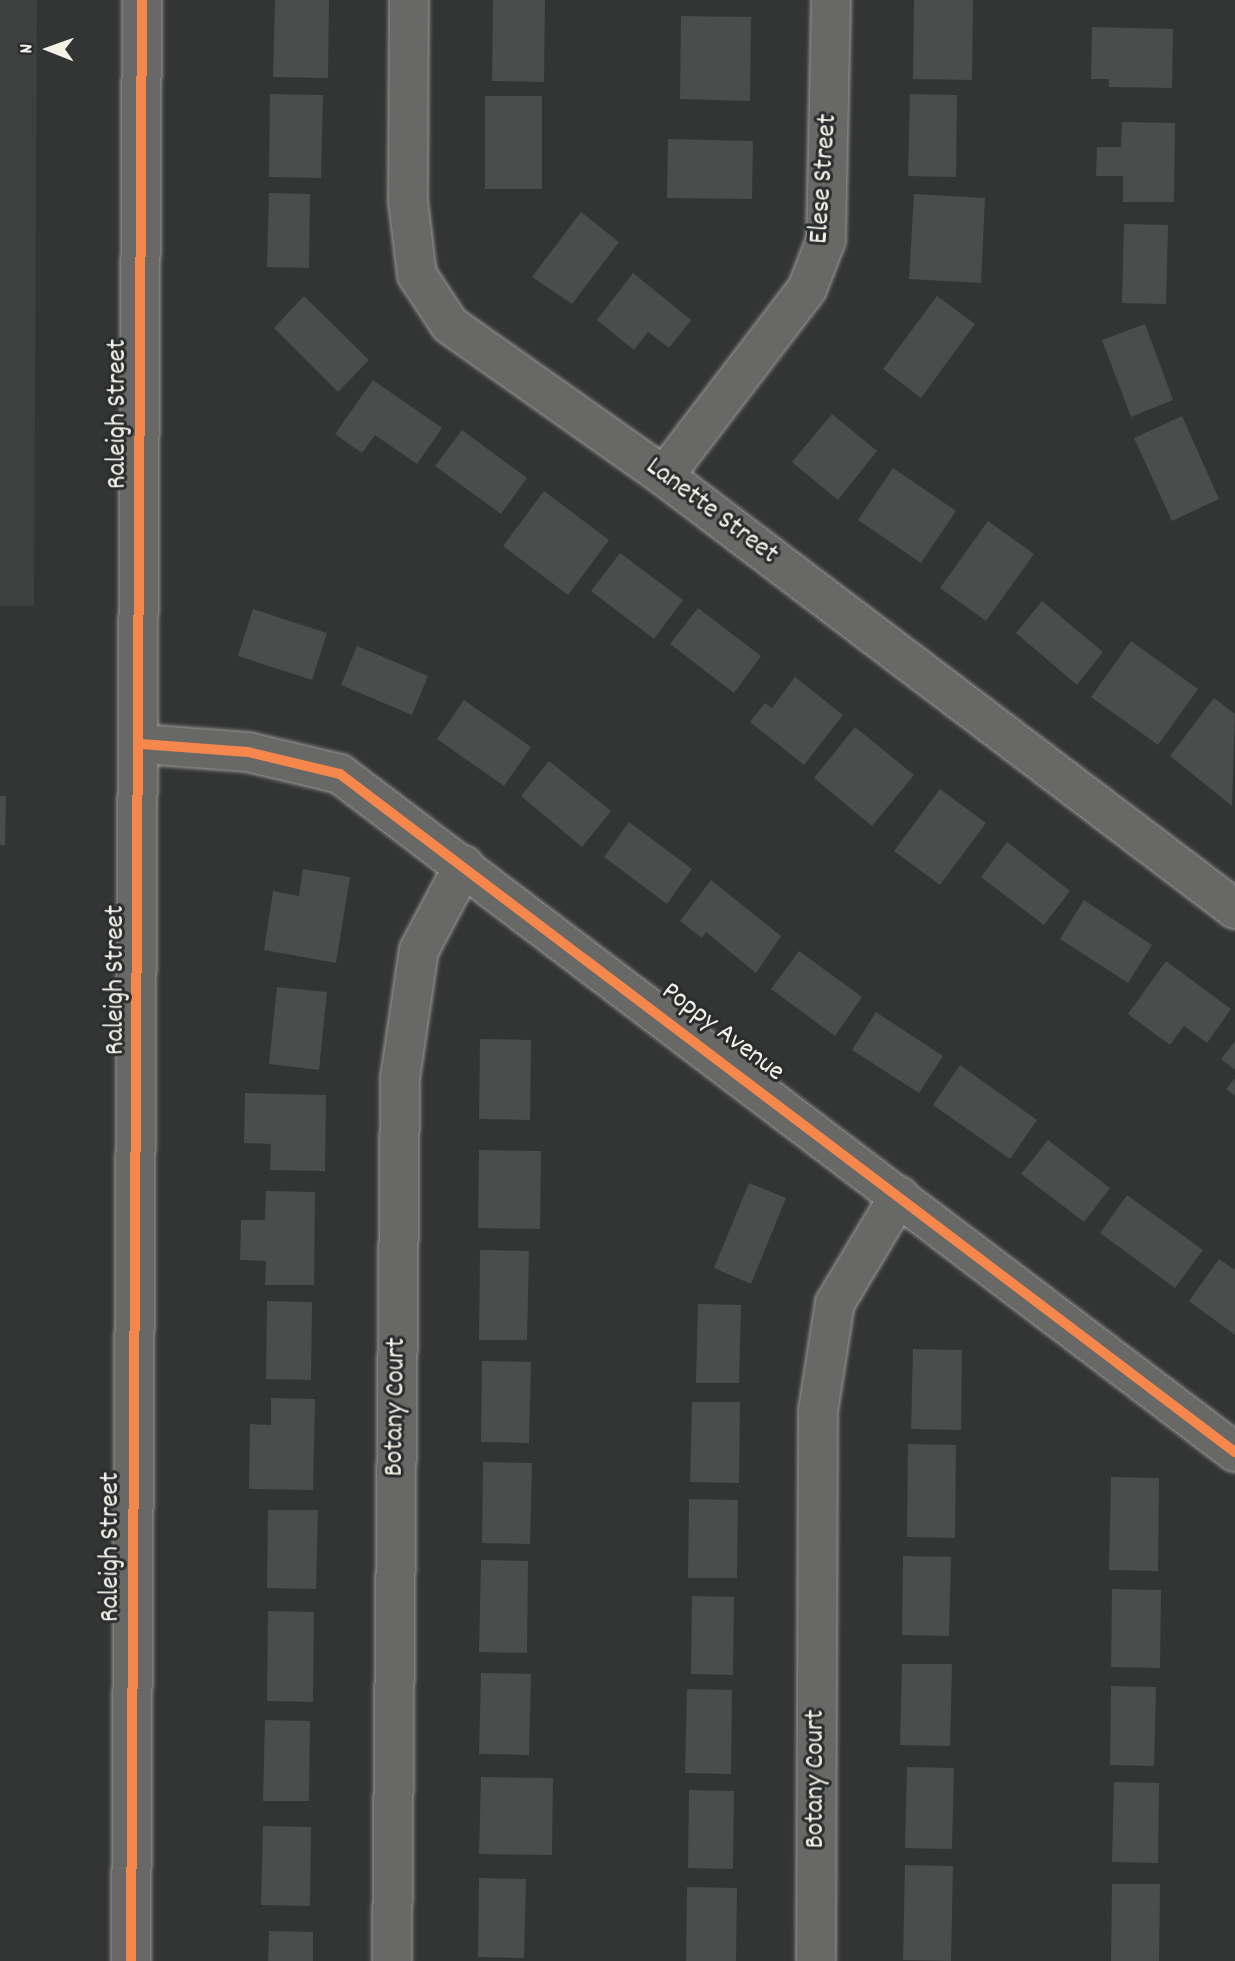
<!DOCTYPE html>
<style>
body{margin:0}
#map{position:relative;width:1235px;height:1961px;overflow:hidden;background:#333434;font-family:Dekko,sans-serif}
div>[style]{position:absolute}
.built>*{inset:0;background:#3e4040}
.building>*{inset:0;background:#4b4c4c}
.roads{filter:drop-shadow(0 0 2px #9b9b99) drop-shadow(0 0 2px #9b9b99)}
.minor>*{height:38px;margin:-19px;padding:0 19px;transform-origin:19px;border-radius:19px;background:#686866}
.tertiary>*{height:38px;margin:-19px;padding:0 19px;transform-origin:19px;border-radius:19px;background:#686866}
.cycleway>*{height:10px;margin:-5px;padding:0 5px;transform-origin:5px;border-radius:5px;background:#f5874c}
span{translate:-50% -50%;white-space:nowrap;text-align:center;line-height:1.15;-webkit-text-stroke:6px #2a2d2e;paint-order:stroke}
.street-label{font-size:28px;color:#f4f1e8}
.north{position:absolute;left:14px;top:14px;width:70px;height:70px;-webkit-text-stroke:5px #2a2d2e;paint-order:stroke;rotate:271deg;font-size:19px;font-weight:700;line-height:28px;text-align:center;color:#f4f1e8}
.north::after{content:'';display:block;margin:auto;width:24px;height:32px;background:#f4f1e8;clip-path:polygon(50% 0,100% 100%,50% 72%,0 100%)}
</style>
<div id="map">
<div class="built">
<div style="clip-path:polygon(0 0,37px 0,34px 606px,0 606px)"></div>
</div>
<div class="building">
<div style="clip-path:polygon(275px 0,329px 0,328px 78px,273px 77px)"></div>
<div style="clip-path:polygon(493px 0,545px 0,544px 82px,492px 81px)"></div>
<div style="clip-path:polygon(914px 0,973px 0,972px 80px,913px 79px)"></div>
<div style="clip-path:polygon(681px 16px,751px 17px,750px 101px,680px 99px)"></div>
<div style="clip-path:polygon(1092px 27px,1173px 29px,1172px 88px,1109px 87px,1109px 79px,1091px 79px)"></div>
<div style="clip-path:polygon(270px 94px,323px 95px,321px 178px,269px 177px)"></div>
<div style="clip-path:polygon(910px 94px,957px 95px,956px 177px,908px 176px)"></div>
<div style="clip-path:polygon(485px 96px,542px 96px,542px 189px,485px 189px)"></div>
<div style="clip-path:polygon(1122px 122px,1175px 123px,1174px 202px,1123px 202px,1123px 176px,1096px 176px,1097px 147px,1121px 147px)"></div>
<div style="clip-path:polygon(668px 139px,753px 141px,752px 199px,667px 198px)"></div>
<div style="clip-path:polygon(269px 193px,310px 194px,309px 268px,267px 267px)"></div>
<div style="clip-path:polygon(914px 194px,985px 198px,981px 283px,909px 279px)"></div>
<div style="clip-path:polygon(581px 212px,619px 242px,572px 304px,532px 277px)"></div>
<div style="clip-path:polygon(1124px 224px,1168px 225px,1166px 304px,1122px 303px)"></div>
<div style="clip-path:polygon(633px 273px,691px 320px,669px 348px,648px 332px,634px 350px,597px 320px)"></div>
<div style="clip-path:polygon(304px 296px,369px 360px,338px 392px,274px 328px)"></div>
<div style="clip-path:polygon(937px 296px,975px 324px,921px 398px,883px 369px)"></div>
<div style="clip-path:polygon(1145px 324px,1173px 400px,1131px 417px,1102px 340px)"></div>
<div style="clip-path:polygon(373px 380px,442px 428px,417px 464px,375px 435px,362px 453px,335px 434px)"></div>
<div style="clip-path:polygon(832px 414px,877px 451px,838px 500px,792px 462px)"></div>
<div style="clip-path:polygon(1182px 416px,1219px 499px,1172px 521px,1134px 438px)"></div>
<div style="clip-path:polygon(462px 430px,527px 478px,501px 514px,435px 466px)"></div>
<div style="clip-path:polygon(893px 468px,956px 511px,921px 563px,858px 520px)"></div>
<div style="clip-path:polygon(544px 491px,609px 540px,568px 595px,503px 546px)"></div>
<div style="clip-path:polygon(988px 521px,1034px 554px,986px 621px,940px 588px)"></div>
<div style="clip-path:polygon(620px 553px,683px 600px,654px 639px,591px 591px)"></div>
<div style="clip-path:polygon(1042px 601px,1103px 652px,1077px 685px,1016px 633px)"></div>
<div style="clip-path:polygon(698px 608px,761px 656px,734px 693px,670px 644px)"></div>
<div style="clip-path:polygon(253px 609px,327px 633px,312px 680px,238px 656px)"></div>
<div style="clip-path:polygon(1131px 641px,1198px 689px,1158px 745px,1091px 697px)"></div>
<div style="clip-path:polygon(357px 646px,428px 676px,412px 715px,341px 685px)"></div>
<div style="clip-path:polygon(795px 677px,843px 715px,804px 765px,750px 722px,765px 703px,772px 708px)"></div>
<div style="clip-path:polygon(1214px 698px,1235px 714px,1232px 806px,1170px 756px)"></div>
<div style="clip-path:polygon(464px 700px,531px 747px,504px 786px,437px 739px)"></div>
<div style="clip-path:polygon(855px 727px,914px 775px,872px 826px,814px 778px)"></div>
<div style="clip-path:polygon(549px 761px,611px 811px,582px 847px,521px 796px)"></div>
<div style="clip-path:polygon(940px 789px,986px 823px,940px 885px,894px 851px)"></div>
<div style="clip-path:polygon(0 796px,6px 796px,5px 846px,0 845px)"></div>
<div style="clip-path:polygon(629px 822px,692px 869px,667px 904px,604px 857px)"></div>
<div style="clip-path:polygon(1007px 842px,1070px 891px,1044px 925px,981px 877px)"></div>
<div style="clip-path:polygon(303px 869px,350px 877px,336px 963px,264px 950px,273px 891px,299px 896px)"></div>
<div style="clip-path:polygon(711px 880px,781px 936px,756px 973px,706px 932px,702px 938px,680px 921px)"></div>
<div style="clip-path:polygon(1084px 900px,1152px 945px,1128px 983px,1060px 939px)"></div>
<div style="clip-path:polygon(799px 951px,862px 997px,835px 1036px,771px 989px)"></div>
<div style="clip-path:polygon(1166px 961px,1231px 1009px,1207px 1043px,1184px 1026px,1170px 1045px,1128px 1014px)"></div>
<div style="clip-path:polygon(277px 987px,327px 992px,319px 1070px,269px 1064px)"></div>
<div style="clip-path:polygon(876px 1012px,943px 1056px,919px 1093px,852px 1050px)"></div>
<div style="clip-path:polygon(480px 1039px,531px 1040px,530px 1120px,479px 1119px)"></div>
<div style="clip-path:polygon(1235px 1041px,1235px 1070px,1221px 1059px)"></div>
<div style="clip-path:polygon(960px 1065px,1037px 1120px,1010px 1159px,933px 1105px)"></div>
<div style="clip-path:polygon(1235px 1078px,1235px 1096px,1226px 1089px)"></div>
<div style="clip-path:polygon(245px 1093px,326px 1095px,325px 1171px,270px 1170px,271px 1144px,244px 1143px)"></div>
<div style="clip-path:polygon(1048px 1140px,1110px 1188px,1084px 1222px,1021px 1174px)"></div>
<div style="clip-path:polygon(479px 1150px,541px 1151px,540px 1229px,478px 1228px)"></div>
<div style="clip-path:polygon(749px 1183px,786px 1198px,751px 1284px,714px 1268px)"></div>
<div style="clip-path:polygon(266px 1191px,315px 1192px,314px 1285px,265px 1285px,266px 1261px,240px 1260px,241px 1220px,265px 1220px)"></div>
<div style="clip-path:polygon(1127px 1195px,1203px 1250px,1175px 1288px,1100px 1233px)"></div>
<div style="clip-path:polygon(480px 1250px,529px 1251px,527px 1340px,479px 1340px)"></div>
<div style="clip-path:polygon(1219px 1259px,1235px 1270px,1235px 1335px,1189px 1301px)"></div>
<div style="clip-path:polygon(267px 1301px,312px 1302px,311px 1380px,266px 1379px)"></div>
<div style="clip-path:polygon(698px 1304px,741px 1305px,739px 1383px,696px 1383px)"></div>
<div style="clip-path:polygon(913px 1349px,962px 1350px,961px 1430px,911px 1429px)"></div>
<div style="clip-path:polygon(482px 1361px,531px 1362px,529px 1443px,481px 1442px)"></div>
<div style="clip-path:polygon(271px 1398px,315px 1399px,313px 1490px,249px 1489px,250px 1424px,271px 1425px)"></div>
<div style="clip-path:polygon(692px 1402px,740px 1402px,739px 1483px,690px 1482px)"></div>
<div style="clip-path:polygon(908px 1444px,956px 1445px,955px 1538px,907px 1537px)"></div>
<div style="clip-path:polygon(483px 1462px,532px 1463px,530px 1544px,482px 1543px)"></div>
<div style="clip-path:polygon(1111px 1477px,1159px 1478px,1158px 1571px,1109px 1570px)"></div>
<div style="clip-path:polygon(689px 1499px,738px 1500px,737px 1578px,688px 1578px)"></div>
<div style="clip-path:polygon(268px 1510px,318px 1510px,316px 1589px,267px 1588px)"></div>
<div style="clip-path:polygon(903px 1556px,951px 1557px,949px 1636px,902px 1635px)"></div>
<div style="clip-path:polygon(481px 1560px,528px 1561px,527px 1653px,479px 1652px)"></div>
<div style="clip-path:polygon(1112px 1589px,1161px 1590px,1160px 1668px,1111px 1667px)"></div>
<div style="clip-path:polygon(692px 1596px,734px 1597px,733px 1675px,691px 1674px)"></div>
<div style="clip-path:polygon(268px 1611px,314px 1612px,313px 1702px,267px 1701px)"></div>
<div style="clip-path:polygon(902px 1664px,952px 1664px,950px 1746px,900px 1745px)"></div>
<div style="clip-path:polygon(481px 1673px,531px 1674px,529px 1755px,479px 1754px)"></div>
<div style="clip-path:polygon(1111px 1686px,1156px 1687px,1154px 1766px,1110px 1765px)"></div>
<div style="clip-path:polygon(687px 1689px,732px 1690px,731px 1774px,685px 1773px)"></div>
<div style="clip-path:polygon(265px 1720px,310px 1721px,309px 1801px,263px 1801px)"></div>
<div style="clip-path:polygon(907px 1767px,954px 1768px,952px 1849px,905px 1848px)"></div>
<div style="clip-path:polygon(481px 1777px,553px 1778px,552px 1855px,479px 1854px)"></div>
<div style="clip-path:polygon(1114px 1782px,1159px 1783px,1158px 1863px,1112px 1862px)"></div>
<div style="clip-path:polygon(689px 1790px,734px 1791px,733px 1869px,688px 1868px)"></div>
<div style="clip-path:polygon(263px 1826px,311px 1827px,310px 1906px,261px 1905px)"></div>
<div style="clip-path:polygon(905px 1865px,953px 1866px,951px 1961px,903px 1960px)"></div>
<div style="clip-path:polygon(479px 1878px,526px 1879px,524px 1958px,478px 1957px)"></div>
<div style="clip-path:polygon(1112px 1884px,1160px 1884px,1159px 1961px,1111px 1961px)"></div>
<div style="clip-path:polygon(687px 1887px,737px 1888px,736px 1961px,686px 1961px)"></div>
<div style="clip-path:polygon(269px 1931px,313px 1932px,313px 1961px,268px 1961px)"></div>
</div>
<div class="roads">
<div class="minor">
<div style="left:409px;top:0;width:201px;rotate:90.3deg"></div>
<div style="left:408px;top:201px;width:75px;rotate:83.1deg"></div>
<div style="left:417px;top:275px;width:60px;rotate:56.6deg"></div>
<div style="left:450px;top:325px;width:262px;rotate:35.2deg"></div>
<div style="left:664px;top:476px;width:717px;rotate:37.17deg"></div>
<div style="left:664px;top:476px;width:235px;rotate:-52.6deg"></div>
<div style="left:807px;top:289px;width:53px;rotate:-68.8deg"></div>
<div style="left:826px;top:240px;width:240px;rotate:-88.8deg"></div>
<div style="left:141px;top:744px;width:107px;rotate:4.3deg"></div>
<div style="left:248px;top:752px;width:95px;rotate:13.4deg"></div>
<div style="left:340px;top:774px;width:1123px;rotate:37.15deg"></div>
<div style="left:392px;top:1961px;width:883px;rotate:-89.48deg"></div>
<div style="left:400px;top:1078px;width:129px;rotate:-81.6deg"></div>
<div style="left:419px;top:950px;width:96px;rotate:-62.1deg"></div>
<div style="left:816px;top:1961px;width:550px;rotate:-89.79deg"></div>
<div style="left:818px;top:1411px;width:109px;rotate:-81.1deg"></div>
<div style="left:835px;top:1303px;width:125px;rotate:-59.1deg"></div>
</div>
<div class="tertiary">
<div style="left:131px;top:1961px;width:1961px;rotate:-89.68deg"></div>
</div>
</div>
<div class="cycleway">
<div style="left:141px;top:744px;width:107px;rotate:4.3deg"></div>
<div style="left:248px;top:752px;width:95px;rotate:13.4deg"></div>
<div style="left:340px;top:774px;width:1123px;rotate:37.15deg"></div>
<div style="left:131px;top:1961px;width:1961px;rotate:-89.68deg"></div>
</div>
<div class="street-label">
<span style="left:825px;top:179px;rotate:-86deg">Elese Street</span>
<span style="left:119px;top:414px;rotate:-90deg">Raleigh Street</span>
<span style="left:711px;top:512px;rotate:37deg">Lanette Street</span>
<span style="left:117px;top:980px;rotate:-90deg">Raleigh Street</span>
<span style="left:722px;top:1033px;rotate:37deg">Poppy Avenue</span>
<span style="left:397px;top:1407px;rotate:-89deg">Botany Court</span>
<span style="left:112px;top:1547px;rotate:-90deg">Raleigh Street</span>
<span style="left:817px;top:1779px;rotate:-90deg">Botany Court</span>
</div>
<div class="north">N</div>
</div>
